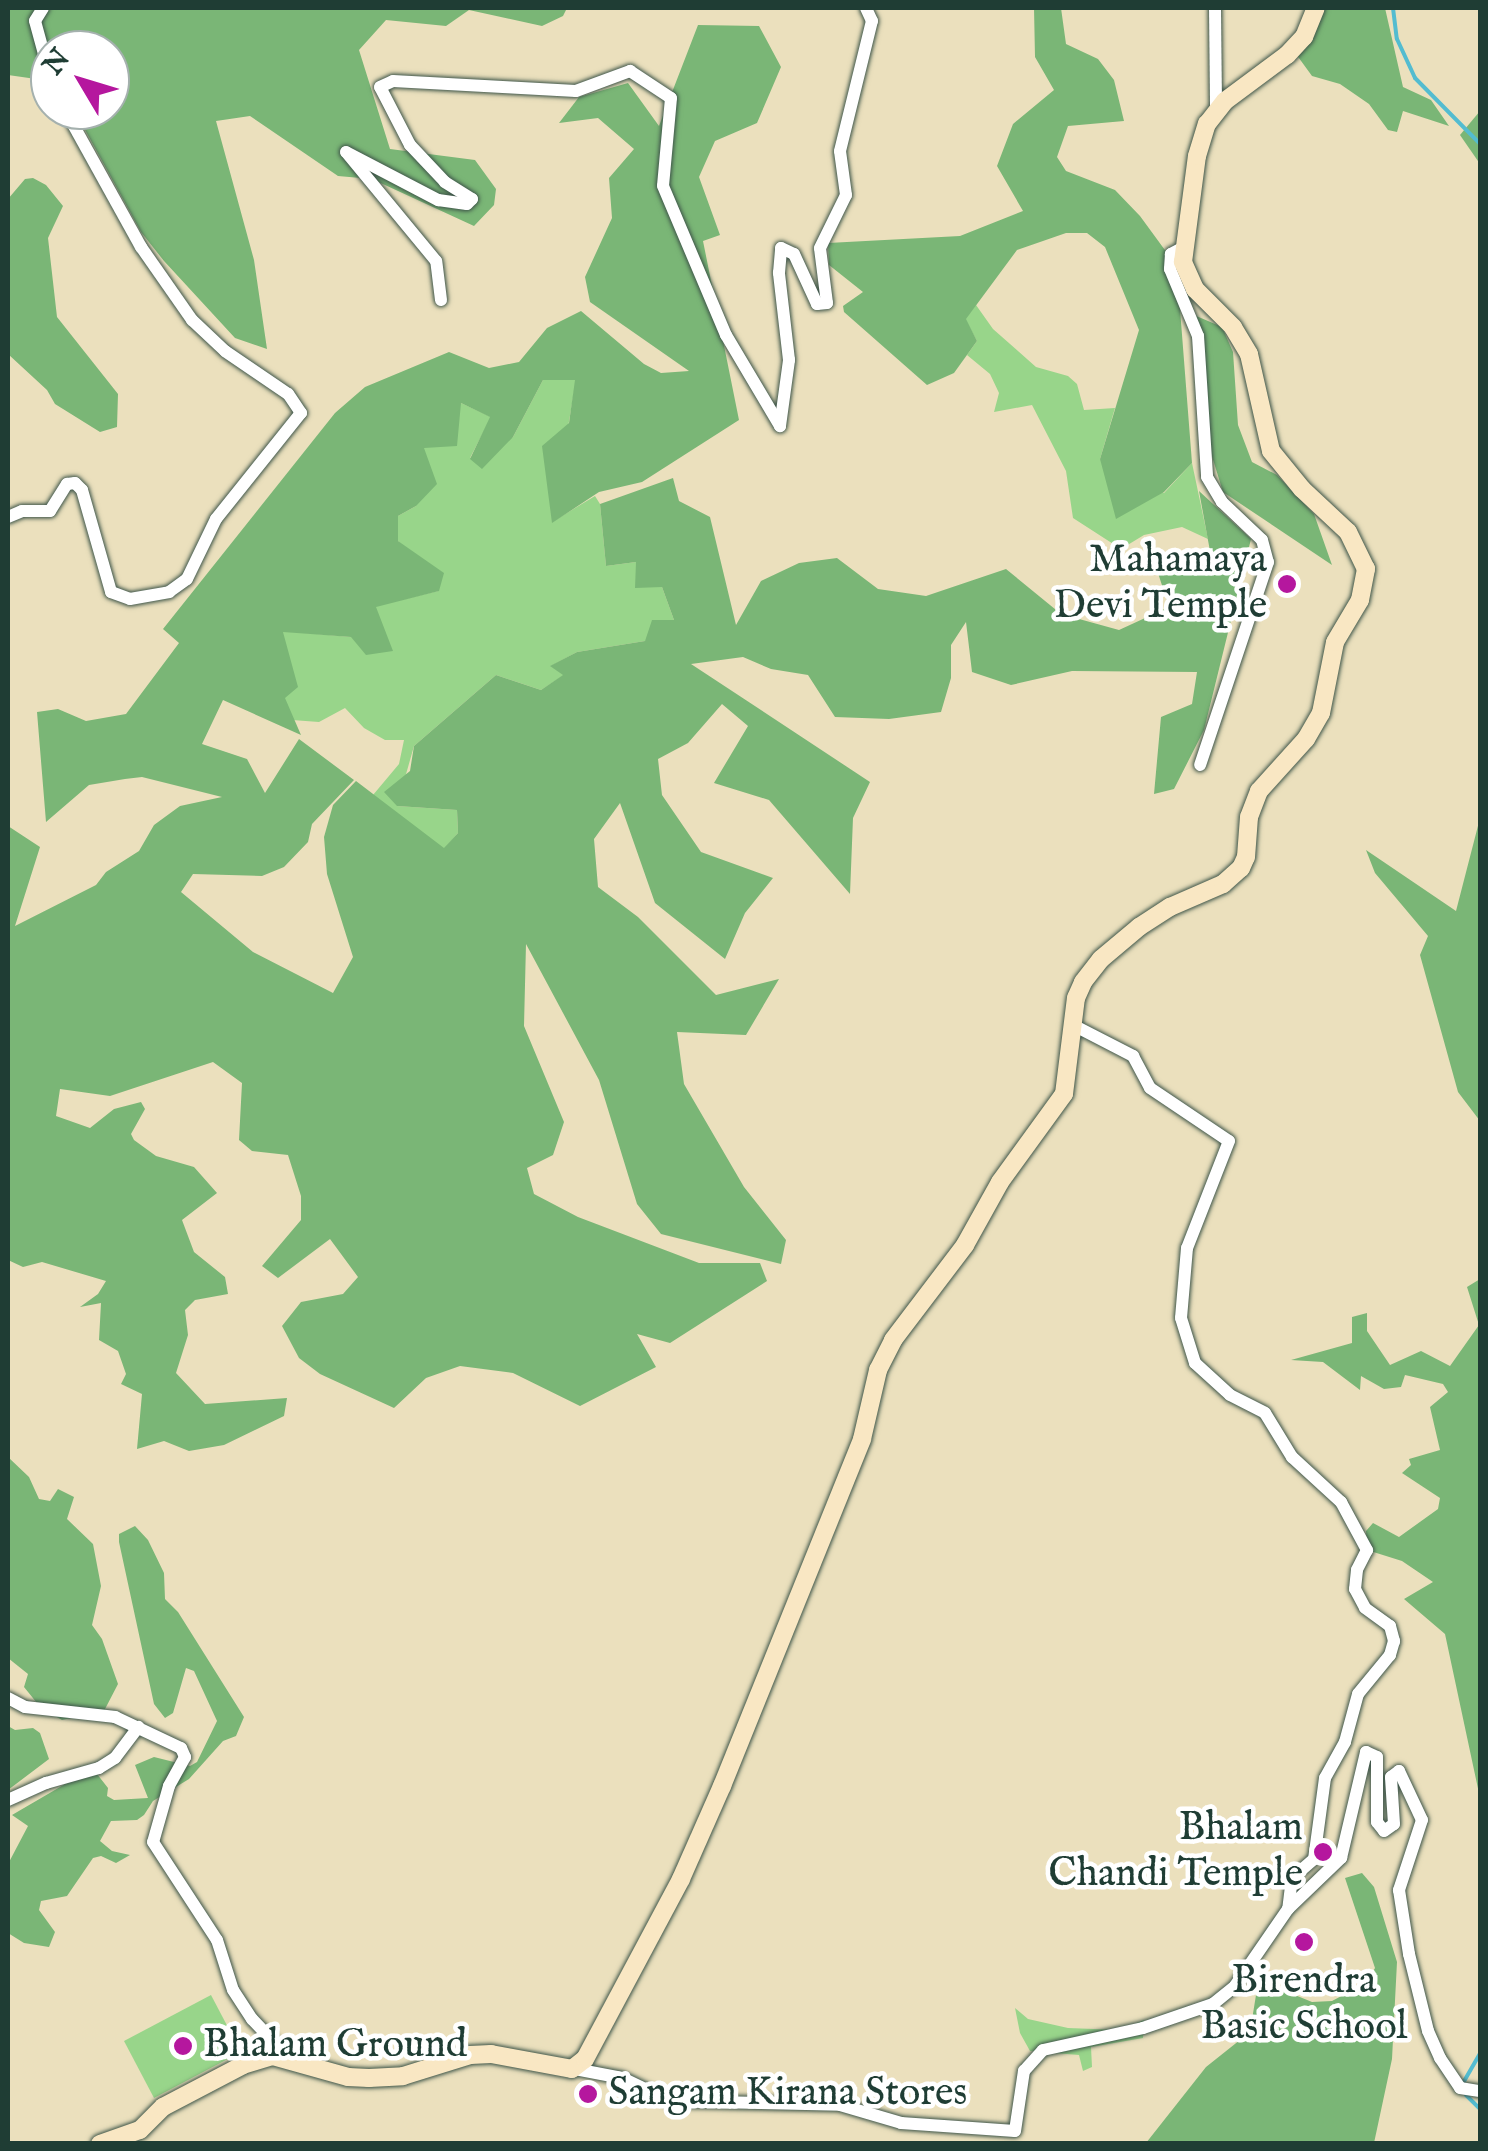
<!DOCTYPE html>
<style>
body{margin:0}
#map{position:relative;width:1488px;height:2151px;overflow:hidden;background:#ebe0bd;font-family:"IM FELL English",serif}
div>[style]{position:absolute}
.green>*{inset:0;background:#98d58a}
.forest>*{inset:0;background:#7ab676}
.stream>*{height:4px;margin:-2px;padding:0 2px;transform-origin:2px;border-radius:2px;background:#53bcd0}
.roads{filter:drop-shadow(0 0 2px #3e5549) drop-shadow(0 0 2px #3e5549)}
.minor>*{height:12px;margin:-6px;padding:0 6px;transform-origin:6px;border-radius:6px;background:#fff}
.secondary>*{height:18px;margin:-9px;padding:0 9px;transform-origin:9px;border-radius:9px;background:#f9e7c3}
.dots>*{width:28px;height:28px;translate:-50% -50%;box-sizing:border-box;border:5px solid #fff;border-radius:50%}
span{translate:-50% -50%;white-space:nowrap;text-align:center;line-height:1.15;-webkit-text-stroke:9px #fff;paint-order:stroke}
.poi-label{font-size:40px;color:#1f3d34}
.right{translate:-100% -50%;text-align:right}
.left{translate:0 -50%;text-align:left}
.frame{position:absolute;inset:0;border:10px solid #1f3d34;pointer-events:none}
.north{position:absolute;left:30px;top:30px;width:100px;height:100px;box-sizing:border-box;background:#fff;border:2px solid #a5b1ae;border-radius:50%;rotate:308deg;font-size:28px;font-weight:700;line-height:40px;text-align:center;color:#1f3d34}
.north::after{content:'';display:block;margin:auto;width:35px;height:45px;background:#b5179e;clip-path:polygon(50% 0,100% 100%,50% 72%,0 100%)}
</style>
<div id="map">
<div class="green">
<div style="clip-path:polygon(976px 305px,993px 329px,1036px 367px,1068px 376px,1077px 384px,1084px 410px,1115px 408px,1100px 459px,1164px 493px,1192px 463px,1208px 539px,1182px 527px,1144px 535px,1121px 549px,1073px 518px,1066px 471px,1032px 405px,994px 412px,999px 393px,990px 374px,967px 355px,977px 341px,965px 319px)"></div>
<div style="clip-path:polygon(543px 380px,576px 380px,552px 522px,595px 496px,600px 504px,606px 566px,636px 562px,662px 587px,674px 620px,645px 641px,577px 652px,551px 666px,564px 675px,541px 690px,496px 675px,414px 746px,397px 806px,457px 810px,458px 833px,444px 849px,373px 795px,399px 764px,404px 740px,385px 740px,364px 728px,345px 708px,319px 722px,292px 720px,284px 698px,283px 631px,351px 637px,376px 606px,438px 591px,398px 541px,398px 516px,416px 506px,424px 448px,461px 403px,491px 417px,470px 458px,513px 437px)"></div>
<div style="clip-path:polygon(211px 1995px,241px 2052px,154px 2098px,124px 2041px)"></div>
<div style="clip-path:polygon(1015px 2008px,1028px 2019px,1068px 2028px,1120px 2030px,1144px 2020px,1143px 2038px,1091px 2047px,1092px 2067px,1083px 2071px,1079px 2055px,1030px 2051px,1020px 2033px)"></div>
</div>
<div class="forest">
<div style="clip-path:polygon(8px 8px,567px 8px,563px 16px,542px 26px,469px 10px,446px 26px,386px 20px,359px 50px,390px 149px,475px 160px,496px 189px,494px 205px,474px 226px,372px 179px,338px 176px,250px 116px,216px 121px,254px 260px,267px 349px,235px 338px,164px 261px,141px 232px,84px 128px,79px 110px,110px 110px,110px 50px,50px 50px,50px 81px,8px 75px)"></div>
<div style="clip-path:polygon(1034px 8px,1061px 8px,1066px 44px,1098px 59px,1114px 80px,1124px 121px,1068px 126px,1057px 157px,1066px 171px,1115px 190px,1140px 216px,1170px 257px,1180px 309px,1192px 463px,1164px 492px,1116px 519px,1100px 459px,1139px 330px,1105px 247px,1087px 233px,1066px 233px,1017px 250px,966px 319px,977px 341px,954px 373px,927px 385px,844px 312px,843px 306px,863px 292px,829px 265px,828px 243px,960px 236px,1023px 211px,997px 166px,1013px 124px,1054px 90px,1035px 57px)"></div>
<div style="clip-path:polygon(1321px 8px,1385px 8px,1403px 87px,1431px 100px,1449px 126px,1403px 111px,1397px 132px,1388px 130px,1369px 104px,1340px 84px,1312px 76px,1296px 54px)"></div>
<div style="clip-path:polygon(698px 25px,759px 26px,781px 67px,757px 123px,715px 141px,699px 177px,720px 235px,703px 241px,739px 420px,642px 482px,599px 492px,552px 523px,542px 446px,569px 423px,575px 380px,543px 380px,513px 437px,482px 469px,470px 459px,490px 417px,461px 403px,457px 446px,424px 448px,437px 484px,416px 506px,398px 516px,398px 541px,444px 573px,439px 591px,376px 607px,393px 651px,366px 655px,351px 637px,283px 632px,298px 687px,285px 698px,301px 735px,223px 700px,202px 744px,247px 759px,265px 793px,299px 739px,354px 780px,312px 824px,308px 842px,284px 867px,262px 876px,193px 874px,181px 892px,253px 952px,333px 993px,353px 957px,327px 874px,324px 837px,333px 805px,356px 781px,444px 848px,458px 833px,457px 810px,397px 806px,384px 792px,410px 771px,414px 746px,496px 675px,541px 690px,563px 675px,550px 666px,577px 652px,645px 641px,652px 620px,674px 620px,662px 587px,635px 588px,636px 562px,606px 566px,600px 504px,673px 478px,679px 501px,710px 517px,736px 625px,761px 581px,799px 563px,837px 558px,878px 589px,926px 596px,1006px 569px,1061px 614px,1119px 630px,1169px 607px,1158px 573px,1180px 561px,1212px 562px,1199px 491px,1251px 539px,1204px 730px,1174px 789px,1154px 794px,1161px 717px,1192px 704px,1197px 672px,1072px 671px,1011px 685px,972px 672px,966px 622px,951px 645px,951px 678px,941px 712px,889px 719px,835px 717px,808px 675px,771px 669px,743px 657px,691px 664px,870px 782px,853px 818px,850px 894px,769px 800px,714px 783px,748px 726px,722px 704px,688px 743px,658px 759px,662px 795px,701px 852px,773px 878px,745px 913px,725px 959px,655px 903px,620px 803px,594px 839px,598px 887px,638px 917px,716px 995px,779px 979px,746px 1035px,677px 1032px,684px 1084px,744px 1187px,786px 1240px,781px 1264px,661px 1234px,637px 1204px,599px 1080px,526px 944px,524px 1026px,564px 1122px,553px 1155px,527px 1168px,534px 1194px,578px 1217px,699px 1263px,760px 1263px,767px 1281px,670px 1343px,637px 1334px,656px 1367px,580px 1406px,513px 1373px,460px 1366px,426px 1378px,394px 1408px,320px 1374px,299px 1358px,282px 1326px,301px 1302px,343px 1294px,358px 1277px,330px 1239px,278px 1278px,262px 1266px,301px 1220px,301px 1196px,288px 1155px,252px 1151px,239px 1140px,242px 1083px,213px 1062px,110px 1096px,60px 1089px,56px 1116px,90px 1128px,114px 1109px,141px 1102px,145px 1109px,131px 1134px,134px 1140px,156px 1156px,194px 1167px,217px 1193px,182px 1220px,194px 1252px,225px 1277px,228px 1294px,195px 1300px,185px 1310px,188px 1335px,176px 1373px,205px 1404px,287px 1398px,284px 1416px,224px 1445px,189px 1451px,164px 1441px,137px 1449px,142px 1394px,121px 1384px,126px 1374px,118px 1351px,99px 1340px,101px 1303px,80px 1307px,98px 1294px,106px 1281px,42px 1262px,23px 1267px,8px 1260px,8px 826px,40px 847px,15px 926px,96px 885px,106px 872px,139px 851px,154px 825px,180px 806px,222px 797px,142px 777px,125px 779px,89px 785px,46px 822px,37px 712px,58px 709px,86px 721px,126px 714px,179px 643px,163px 629px,335px 413px,365px 387px,449px 352px,489px 368px,519px 362px,547px 328px,581px 311px,644px 364px,661px 373px,689px 371px,590px 302px,585px 277px,612px 218px,609px 178px,634px 149px,598px 118px,559px 123px,579px 97px,628px 83px,659px 126px)"></div>
<div style="clip-path:polygon(1480px 111px,1480px 164px,1460px 135px)"></div>
<div style="clip-path:polygon(33px 178px,46px 185px,63px 206px,48px 238px,57px 317px,118px 394px,117px 427px,100px 432px,55px 404px,47px 390px,8px 354px,8px 199px,25px 179px)"></div>
<div style="clip-path:polygon(1194px 315px,1222px 327px,1233px 352px,1238px 425px,1252px 462px,1277px 475px,1314px 514px,1332px 565px,1223px 492px,1211px 453px)"></div>
<div style="clip-path:polygon(1480px 818px,1480px 1121px,1458px 1092px,1420px 955px,1428px 936px,1375px 873px,1366px 850px,1456px 911px)"></div>
<div style="clip-path:polygon(1480px 1279px,1480px 1798px,1445px 1634px,1404px 1599px,1433px 1582px,1402px 1561px,1367px 1550px,1366px 1531px,1373px 1523px,1399px 1537px,1438px 1509px,1440px 1498px,1402px 1473px,1411px 1465px,1409px 1459px,1440px 1450px,1430px 1407px,1448px 1392px,1443px 1384px,1405px 1375px,1401px 1387px,1384px 1389px,1361px 1376px,1360px 1390px,1323px 1362px,1291px 1360px,1352px 1343px,1352px 1317px,1367px 1313px,1367px 1331px,1390px 1365px,1421px 1351px,1450px 1366px,1479px 1325px,1467px 1287px)"></div>
<div style="clip-path:polygon(8px 1457px,29px 1477px,39px 1499px,50px 1501px,58px 1489px,74px 1497px,67px 1519px,93px 1544px,101px 1586px,92px 1625px,102px 1639px,118px 1684px,104px 1711px,62px 1720px,41px 1708px,24px 1687px,28px 1674px,8px 1658px)"></div>
<div style="clip-path:polygon(135px 1526px,148px 1540px,164px 1573px,165px 1599px,178px 1612px,244px 1717px,236px 1736px,223px 1741px,189px 1779px,153px 1801px,144px 1815px,137px 1820px,111px 1821px,100px 1841px,112px 1851px,130px 1855px,116px 1863px,101px 1856px,93px 1858px,67px 1896px,41px 1901px,39px 1910px,55px 1932px,49px 1947px,24px 1943px,8px 1933px,8px 1864px,28px 1826px,12px 1815px,72px 1780px,97px 1774px,108px 1788px,107px 1796px,114px 1800px,148px 1798px,135px 1765px,154px 1757px,190px 1766px,197px 1762px,217px 1721px,194px 1671px,186px 1668px,173px 1713px,165px 1718px,154px 1704px,119px 1542px,119px 1534px)"></div>
<div style="clip-path:polygon(8px 1726px,15px 1730px,33px 1728px,40px 1733px,49px 1759px,8px 1790px)"></div>
<div style="clip-path:polygon(1362px 1873px,1374px 1887px,1397px 1962px,1392px 2059px,1374px 2143px,1146px 2143px,1206px 2067px,1250px 2032px,1256px 1995px,1266px 1983px,1312px 2002px,1332px 2001px,1366px 1983px,1375px 1968px,1345px 1878px)"></div>
</div>
<div class="stream">
<div style="left:1393px;top:8px;width:31px;rotate:83deg"></div>
<div style="left:1397px;top:39px;width:43px;rotate:65.2deg"></div>
<div style="left:1415px;top:78px;width:93px;rotate:45.4deg"></div>
<div style="left:1480px;top:912px;width:35px;rotate:90deg"></div>
<div style="left:1463px;top:2083px;width:34px;rotate:-60deg"></div>
<div style="left:1466px;top:2095px;width:20px;rotate:45deg"></div>
</div>
<div class="roads">
<div class="minor">
<div style="left:43px;top:8px;width:15px;rotate:122deg"></div>
<div style="left:35px;top:21px;width:57px;rotate:74.7deg"></div>
<div style="left:1215px;top:8px;width:101px;rotate:89.4deg"></div>
<div style="left:1184px;top:247px;width:15px;rotate:152deg"></div>
<div style="left:1171px;top:254px;width:15px;rotate:94deg"></div>
<div style="left:1170px;top:269px;width:73px;rotate:67.3deg"></div>
<div style="left:1198px;top:336px;width:141px;rotate:86.3deg"></div>
<div style="left:1207px;top:477px;width:29px;rotate:59deg"></div>
<div style="left:1222px;top:502px;width:55px;rotate:43.5deg"></div>
<div style="left:1262px;top:540px;width:23px;rotate:75deg"></div>
<div style="left:1268px;top:562px;width:214px;rotate:108.5deg"></div>
<div style="left:441px;top:300px;width:39px;rotate:-97deg"></div>
<div style="left:436px;top:261px;width:141px;rotate:-129.5deg"></div>
<div style="left:346px;top:152px;width:104px;rotate:27.6deg"></div>
<div style="left:438px;top:200px;width:29px;rotate:8deg"></div>
<div style="left:467px;top:204px;width:7px;rotate:-45deg"></div>
<div style="left:472px;top:199px;width:32px;rotate:-148deg"></div>
<div style="left:445px;top:182px;width:51px;rotate:-133.4deg"></div>
<div style="left:410px;top:145px;width:65px;rotate:-117.3deg"></div>
<div style="left:380px;top:87px;width:14px;rotate:-25deg"></div>
<div style="left:393px;top:81px;width:183px;rotate:3.1deg"></div>
<div style="left:576px;top:91px;width:58px;rotate:-20.3deg"></div>
<div style="left:630px;top:71px;width:49px;rotate:33.4deg"></div>
<div style="left:671px;top:98px;width:88px;rotate:95.2deg"></div>
<div style="left:663px;top:186px;width:162px;rotate:67.1deg"></div>
<div style="left:726px;top:335px;width:106px;rotate:59.3deg"></div>
<div style="left:780px;top:426px;width:67px;rotate:-82.2deg"></div>
<div style="left:789px;top:360px;width:88px;rotate:-96.6deg"></div>
<div style="left:779px;top:273px;width:25px;rotate:-85deg"></div>
<div style="left:781px;top:248px;width:14px;rotate:25deg"></div>
<div style="left:794px;top:254px;width:55px;rotate:65.3deg"></div>
<div style="left:817px;top:304px;width:10px;rotate:-6deg"></div>
<div style="left:827px;top:303px;width:55px;rotate:-97.3deg"></div>
<div style="left:820px;top:248px;width:59px;rotate:-63.9deg"></div>
<div style="left:846px;top:195px;width:44px;rotate:-97.8deg"></div>
<div style="left:840px;top:151px;width:134px;rotate:-76.2deg"></div>
<div style="left:872px;top:21px;width:14px;rotate:-115deg"></div>
<div style="left:8px;top:517px;width:15px;rotate:-23deg"></div>
<div style="left:22px;top:511px;width:28px"></div>
<div style="left:50px;top:511px;width:32px;rotate:-58deg"></div>
<div style="left:67px;top:484px;width:8px;rotate:-7deg"></div>
<div style="left:75px;top:483px;width:10px;rotate:45deg"></div>
<div style="left:82px;top:490px;width:106px;rotate:74.1deg"></div>
<div style="left:111px;top:592px;width:20px;rotate:20deg"></div>
<div style="left:130px;top:599px;width:40px;rotate:-10deg"></div>
<div style="left:169px;top:592px;width:22px;rotate:-36deg"></div>
<div style="left:187px;top:579px;width:67px;rotate:-64.2deg"></div>
<div style="left:216px;top:519px;width:136px;rotate:-51.3deg"></div>
<div style="left:301px;top:413px;width:23px;rotate:-124deg"></div>
<div style="left:288px;top:394px;width:76px;rotate:-145.7deg"></div>
<div style="left:225px;top:351px;width:45px;rotate:-136.8deg"></div>
<div style="left:192px;top:320px;width:89px;rotate:-124.9deg"></div>
<div style="left:141px;top:247px;width:157px;rotate:-119deg"></div>
<div style="left:1073px;top:1025px;width:68px;rotate:27.3deg"></div>
<div style="left:1133px;top:1056px;width:36px;rotate:62deg"></div>
<div style="left:1150px;top:1088px;width:95px;rotate:33.9deg"></div>
<div style="left:1229px;top:1141px;width:115px;rotate:111.4deg"></div>
<div style="left:1187px;top:1248px;width:70px;rotate:94.9deg"></div>
<div style="left:1181px;top:1318px;width:47px;rotate:72.7deg"></div>
<div style="left:1195px;top:1363px;width:47px;rotate:42.4deg"></div>
<div style="left:1230px;top:1395px;width:39px;rotate:27deg"></div>
<div style="left:1265px;top:1413px;width:52px;rotate:58.5deg"></div>
<div style="left:1292px;top:1457px;width:67px;rotate:42.6deg"></div>
<div style="left:1341px;top:1502px;width:55px;rotate:61.6deg"></div>
<div style="left:1367px;top:1550px;width:22px;rotate:117deg"></div>
<div style="left:1357px;top:1570px;width:19px;rotate:96deg"></div>
<div style="left:1355px;top:1589px;width:21px;rotate:62deg"></div>
<div style="left:1365px;top:1608px;width:31px;rotate:36deg"></div>
<div style="left:1390px;top:1626px;width:16px;rotate:75deg"></div>
<div style="left:1394px;top:1641px;width:15px;rotate:106deg"></div>
<div style="left:1390px;top:1655px;width:50px;rotate:129.4deg"></div>
<div style="left:1358px;top:1694px;width:50px;rotate:105.2deg"></div>
<div style="left:1345px;top:1742px;width:41px;rotate:119.1deg"></div>
<div style="left:1325px;top:1778px;width:82px;rotate:97.7deg"></div>
<div style="left:1314px;top:1859px;width:29px;rotate:139deg"></div>
<div style="left:1292px;top:1878px;width:31px;rotate:97deg"></div>
<div style="left:8px;top:1698px;width:19px;rotate:28deg"></div>
<div style="left:25px;top:1707px;width:91px;rotate:6.3deg"></div>
<div style="left:115px;top:1717px;width:73px;rotate:25.2deg"></div>
<div style="left:181px;top:1748px;width:10px;rotate:66deg"></div>
<div style="left:185px;top:1757px;width:33px;rotate:119deg"></div>
<div style="left:169px;top:1786px;width:58px;rotate:105.9deg"></div>
<div style="left:153px;top:1842px;width:117px;rotate:56.9deg"></div>
<div style="left:217px;top:1940px;width:52px;rotate:72.3deg"></div>
<div style="left:233px;top:1990px;width:35px;rotate:57deg"></div>
<div style="left:252px;top:2019px;width:52px;rotate:46.5deg"></div>
<div style="left:8px;top:1800px;width:42px;rotate:-24.1deg"></div>
<div style="left:46px;top:1783px;width:55px;rotate:-15.8deg"></div>
<div style="left:99px;top:1768px;width:19px;rotate:-32deg"></div>
<div style="left:115px;top:1758px;width:39px;rotate:-53deg"></div>
<div style="left:575px;top:2069px;width:48px;rotate:10.8deg"></div>
<div style="left:622px;top:2078px;width:53px;rotate:25.6deg"></div>
<div style="left:670px;top:2101px;width:170px;rotate:1.3deg"></div>
<div style="left:840px;top:2105px;width:64px;rotate:16.4deg"></div>
<div style="left:901px;top:2123px;width:114px;rotate:4deg"></div>
<div style="left:1015px;top:2131px;width:61px;rotate:-81.5deg"></div>
<div style="left:1024px;top:2071px;width:28px;rotate:-48deg"></div>
<div style="left:1043px;top:2050px;width:102px;rotate:-12.4deg"></div>
<div style="left:1143px;top:2028px;width:74px;rotate:-18.9deg"></div>
<div style="left:1213px;top:2004px;width:28px;rotate:-39deg"></div>
<div style="left:1235px;top:1986px;width:93px;rotate:-55.5deg"></div>
<div style="left:1288px;top:1909px;width:74px;rotate:-43.9deg"></div>
<div style="left:1341px;top:1858px;width:109px;rotate:-76.7deg"></div>
<div style="left:1366px;top:1752px;width:12px;rotate:24deg"></div>
<div style="left:1377px;top:1757px;width:65px;rotate:90deg"></div>
<div style="left:1377px;top:1822px;width:11px;rotate:52deg"></div>
<div style="left:1384px;top:1831px;width:12px;rotate:-35deg"></div>
<div style="left:1394px;top:1824px;width:47px;rotate:-93.7deg"></div>
<div style="left:1391px;top:1777px;width:10px;rotate:-37deg"></div>
<div style="left:1399px;top:1771px;width:54px;rotate:64.9deg"></div>
<div style="left:1422px;top:1820px;width:74px;rotate:108.2deg"></div>
<div style="left:1399px;top:1890px;width:65px;rotate:81.1deg"></div>
<div style="left:1409px;top:1954px;width:79px;rotate:76.1deg"></div>
<div style="left:1428px;top:2031px;width:30px;rotate:66deg"></div>
<div style="left:1440px;top:2058px;width:36px;rotate:56deg"></div>
<div style="left:1460px;top:2088px;width:20px;rotate:9deg"></div>
</div>
<div class="secondary">
<div style="left:100px;top:2144px;width:42px;rotate:-19.3deg"></div>
<div style="left:140px;top:2130px;width:33px;rotate:-45deg"></div>
<div style="left:163px;top:2107px;width:90px;rotate:-27.7deg"></div>
<div style="left:243px;top:2065px;width:31px;rotate:-17deg"></div>
<div style="left:273px;top:2056px;width:78px;rotate:15.6deg"></div>
<div style="left:348px;top:2077px;width:21px;rotate:3deg"></div>
<div style="left:369px;top:2078px;width:34px;rotate:-3deg"></div>
<div style="left:403px;top:2076px;width:70px;rotate:-17.4deg"></div>
<div style="left:470px;top:2055px;width:21px;rotate:-3deg"></div>
<div style="left:491px;top:2054px;width:82px;rotate:10.5deg"></div>
<div style="left:572px;top:2069px;width:16px;rotate:-38deg"></div>
<div style="left:585px;top:2059px;width:204px;rotate:-61.9deg"></div>
<div style="left:681px;top:1879px;width:102px;rotate:-66.2deg"></div>
<div style="left:722px;top:1786px;width:374px;rotate:-68deg"></div>
<div style="left:862px;top:1439px;width:71px;rotate:-76.9deg"></div>
<div style="left:878px;top:1370px;width:34px;rotate:-63deg"></div>
<div style="left:893px;top:1340px;width:119px;rotate:-52.8deg"></div>
<div style="left:965px;top:1245px;width:72px;rotate:-60.9deg"></div>
<div style="left:1000px;top:1182px;width:109px;rotate:-54deg"></div>
<div style="left:1064px;top:1094px;width:97px;rotate:-82.9deg"></div>
<div style="left:1076px;top:998px;width:17px;rotate:-66deg"></div>
<div style="left:1083px;top:982px;width:29px;rotate:-52deg"></div>
<div style="left:1101px;top:959px;width:50px;rotate:-40.1deg"></div>
<div style="left:1139px;top:927px;width:37px;rotate:-33deg"></div>
<div style="left:1170px;top:907px;width:58px;rotate:-23.5deg"></div>
<div style="left:1223px;top:884px;width:24px;rotate:-42deg"></div>
<div style="left:1241px;top:868px;width:12px;rotate:-66deg"></div>
<div style="left:1246px;top:857px;width:40px;rotate:-85.7deg"></div>
<div style="left:1249px;top:817px;width:28px;rotate:-69deg"></div>
<div style="left:1259px;top:791px;width:70px;rotate:-47.9deg"></div>
<div style="left:1306px;top:739px;width:30px;rotate:-60deg"></div>
<div style="left:1321px;top:713px;width:72px;rotate:-78.8deg"></div>
<div style="left:1335px;top:642px;width:49px;rotate:-59.2deg"></div>
<div style="left:1360px;top:600px;width:32px;rotate:-79deg"></div>
<div style="left:1366px;top:569px;width:41px;rotate:-115.9deg"></div>
<div style="left:1348px;top:532px;width:63px;rotate:-136.9deg"></div>
<div style="left:1302px;top:489px;width:49px;rotate:-129.2deg"></div>
<div style="left:1271px;top:451px;width:99px;rotate:-102.8deg"></div>
<div style="left:1249px;top:354px;width:31px;rotate:-121deg"></div>
<div style="left:1233px;top:327px;width:54px;rotate:-135deg"></div>
<div style="left:1195px;top:289px;width:30px;rotate:-114deg"></div>
<div style="left:1183px;top:262px;width:107px;rotate:-82.5deg"></div>
<div style="left:1197px;top:156px;width:34px;rotate:-73deg"></div>
<div style="left:1207px;top:124px;width:29px;rotate:-52deg"></div>
<div style="left:1225px;top:101px;width:77px;rotate:-36.6deg"></div>
<div style="left:1287px;top:55px;width:25px;rotate:-47deg"></div>
<div style="left:1304px;top:37px;width:31px;rotate:-68deg"></div>
</div>
</div>
<div class="dots">
<div style="left:1287px;top:584px;background:#b5179e"></div>
<div style="left:1323px;top:1852px;background:#b5179e"></div>
<div style="left:1304px;top:1942px;background:#b5179e"></div>
<div style="left:183px;top:2046px;background:#b5179e"></div>
<div style="left:588px;top:2094px;background:#b5179e"></div>
</div>
<div class="poi-label">
<span class="right" style="left:1267px;top:584px">Mahamaya<br>Devi Temple</span>
<span class="right" style="left:1303px;top:1852px">Bhalam<br>Chandi Temple</span>
<span style="left:1304px;top:2005px">Birendra<br>Basic School</span>
<span class="left" style="left:203px;top:2046px">Bhalam Ground</span>
<span class="left" style="left:608px;top:2094px">Sangam Kirana Stores</span>
</div>
<div class="frame"></div>
<div class="north">N</div>
</div>
